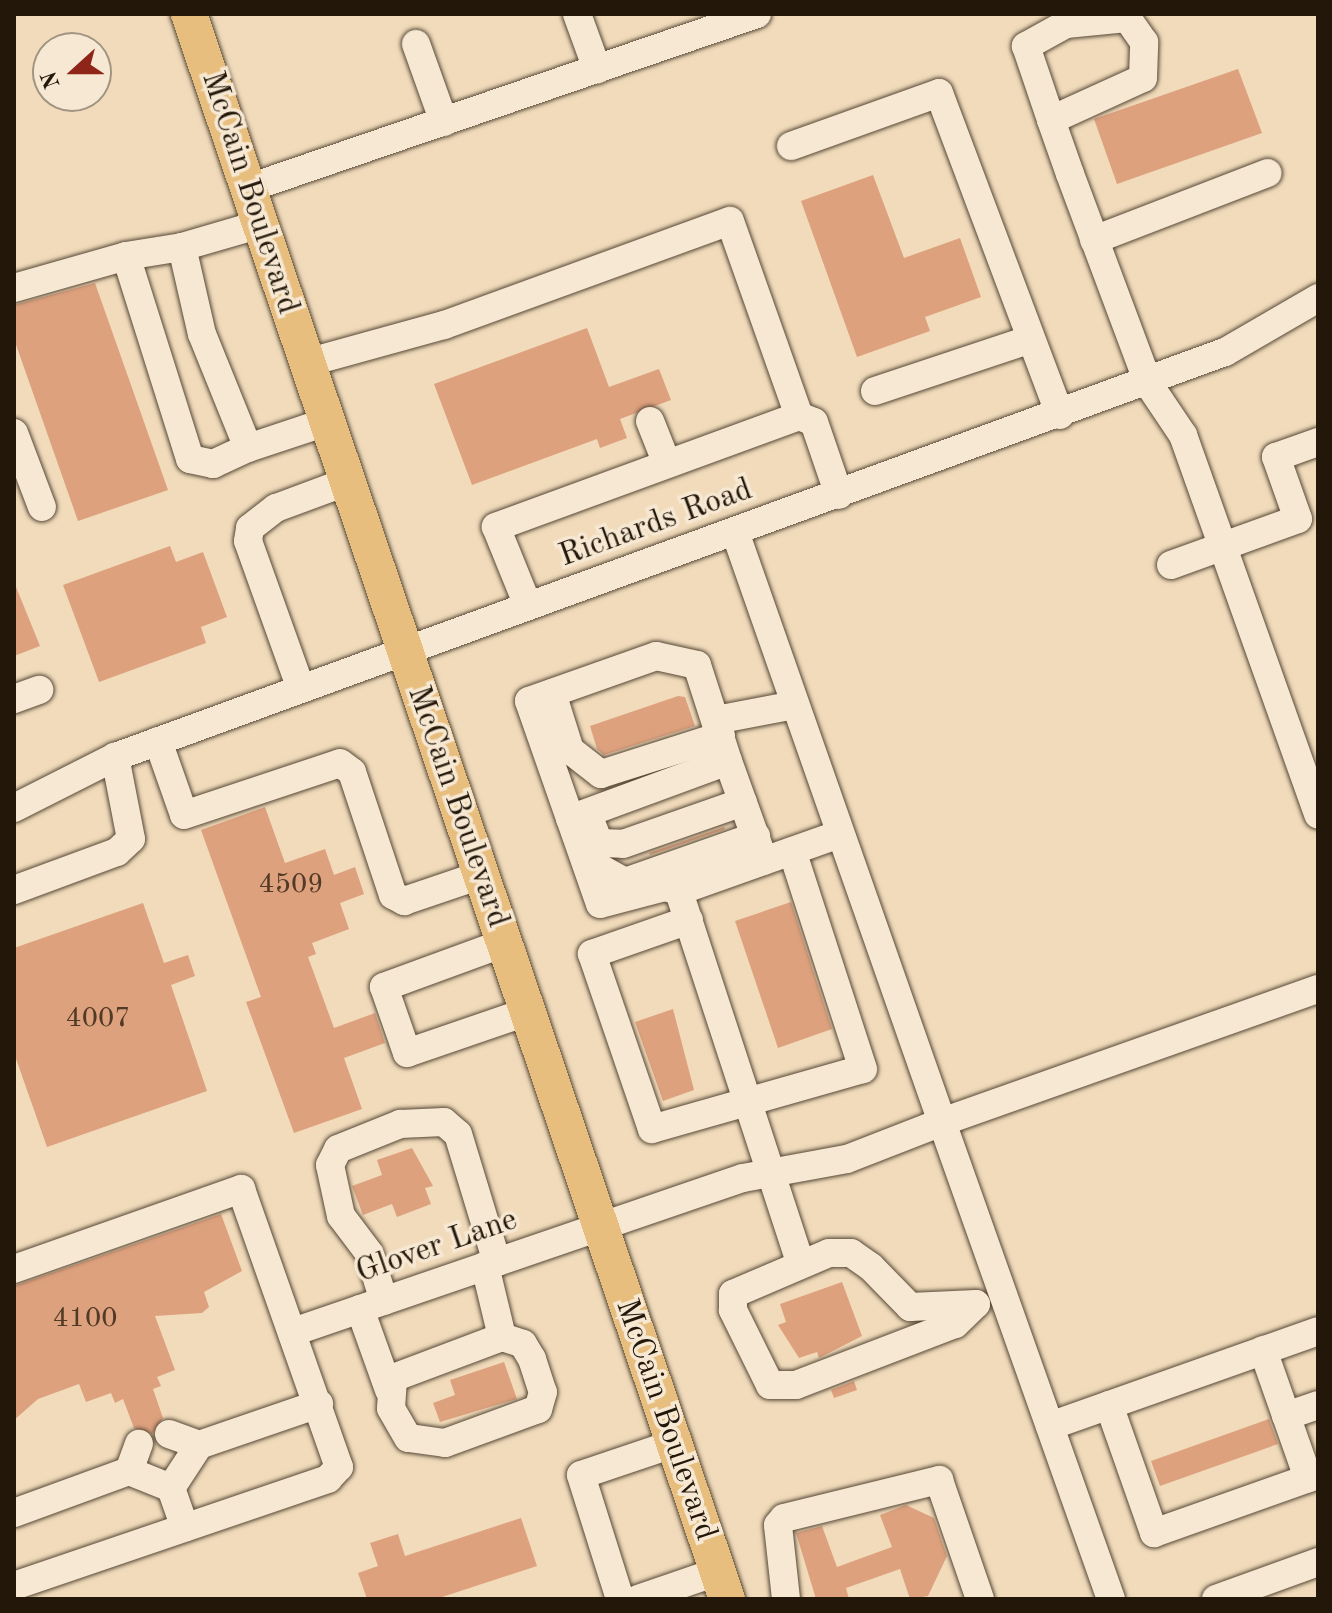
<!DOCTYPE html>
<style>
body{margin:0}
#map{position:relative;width:1332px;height:1613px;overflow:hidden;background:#f1dbbb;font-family:"Old Standard TT",serif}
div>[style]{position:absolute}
.building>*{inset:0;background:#dea17e}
.roads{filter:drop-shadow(0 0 2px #564836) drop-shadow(0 0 2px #564836)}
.minor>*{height:28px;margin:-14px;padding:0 14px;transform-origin:14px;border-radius:14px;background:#f6e8d3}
.major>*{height:36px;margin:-18px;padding:0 18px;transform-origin:18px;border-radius:18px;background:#e8be7e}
span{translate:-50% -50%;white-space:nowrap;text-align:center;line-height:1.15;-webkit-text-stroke:7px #f6e8d3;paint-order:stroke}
.number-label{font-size:28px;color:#513a26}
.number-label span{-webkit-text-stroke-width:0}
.street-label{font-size:32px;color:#221709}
.frame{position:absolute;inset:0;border:16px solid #221709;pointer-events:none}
.north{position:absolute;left:32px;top:32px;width:80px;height:80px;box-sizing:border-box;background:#f6e8d3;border:2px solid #a19482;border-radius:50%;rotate:249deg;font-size:22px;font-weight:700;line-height:32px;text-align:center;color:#221709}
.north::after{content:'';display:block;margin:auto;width:28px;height:36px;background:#8f2418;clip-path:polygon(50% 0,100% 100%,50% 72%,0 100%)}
</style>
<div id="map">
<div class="building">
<div style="clip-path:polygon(1238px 69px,1262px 133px,1117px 184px,1094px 119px)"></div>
<div style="clip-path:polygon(873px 175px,904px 258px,960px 238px,981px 297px,925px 317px,930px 331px,857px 357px,801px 201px)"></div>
<div style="clip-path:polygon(95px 283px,168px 490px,78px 521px,14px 339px,14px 305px)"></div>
<div style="clip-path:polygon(587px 328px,609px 387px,659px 369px,671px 400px,620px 419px,627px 438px,600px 448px,597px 439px,472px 485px,434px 384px)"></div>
<div style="clip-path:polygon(170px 546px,176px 562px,203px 552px,227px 617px,201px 627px,206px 643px,99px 682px,63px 585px)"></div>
<div style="clip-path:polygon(14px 582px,40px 646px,14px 656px)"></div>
<div style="clip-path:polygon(678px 696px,685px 697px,695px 726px,604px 755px,597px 749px,590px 726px)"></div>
<div style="clip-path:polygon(265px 807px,285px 863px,325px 849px,334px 875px,355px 867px,364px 894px,340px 903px,349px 929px,312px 943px,316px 954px,308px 957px,334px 1028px,375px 1013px,385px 1043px,344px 1058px,362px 1109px,294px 1133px,246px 1002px,261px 997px,201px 830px)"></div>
<div style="clip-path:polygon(724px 827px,725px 829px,650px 855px,649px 853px)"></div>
<div style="clip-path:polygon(791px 902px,832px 1029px,778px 1048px,735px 921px)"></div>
<div style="clip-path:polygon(143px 903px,164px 963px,188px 955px,195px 976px,171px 985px,207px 1091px,47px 1147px,14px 1053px,14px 948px)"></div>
<div style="clip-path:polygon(673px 1009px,694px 1090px,663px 1101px,635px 1022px)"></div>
<div style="clip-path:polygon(412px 1148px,433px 1186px,425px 1188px,431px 1204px,397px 1217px,392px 1204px,363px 1215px,352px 1186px,382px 1175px,377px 1160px)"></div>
<div style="clip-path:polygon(221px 1214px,242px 1271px,204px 1292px,209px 1307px,202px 1313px,155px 1316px,175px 1370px,157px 1377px,161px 1386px,153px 1389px,163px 1418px,152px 1434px,134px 1428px,123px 1399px,115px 1403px,111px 1393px,86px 1402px,79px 1384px,38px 1399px,14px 1420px,14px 1286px)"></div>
<div style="clip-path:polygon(842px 1282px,862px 1336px,819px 1358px,817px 1352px,799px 1358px,778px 1325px,786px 1322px,780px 1304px)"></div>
<div style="clip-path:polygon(504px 1362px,517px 1399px,440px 1422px,433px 1403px,455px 1395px,450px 1380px)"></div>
<div style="clip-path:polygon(854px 1381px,857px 1390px,834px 1398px,831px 1390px)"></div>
<div style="clip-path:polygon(1269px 1419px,1278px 1444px,1160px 1486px,1151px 1461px)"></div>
<div style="clip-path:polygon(906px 1505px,934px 1518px,947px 1556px,928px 1596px,910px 1599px,900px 1569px,846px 1588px,849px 1599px,816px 1599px,796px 1533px,822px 1526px,837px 1567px,892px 1547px,880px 1515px)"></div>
<div style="clip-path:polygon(521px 1518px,537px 1566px,436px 1599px,367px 1599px,358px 1573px,378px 1566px,370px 1543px,398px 1534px,405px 1556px)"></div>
</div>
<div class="roads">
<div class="minor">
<div style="left:577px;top:14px;width:59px;rotate:70deg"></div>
<div style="left:416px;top:44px;width:83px;rotate:70.3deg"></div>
<div style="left:1051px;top:120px;width:101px;rotate:-24.5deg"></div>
<div style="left:1143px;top:78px;width:36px;rotate:-88deg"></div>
<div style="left:1144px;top:42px;width:29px;rotate:-125deg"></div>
<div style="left:1127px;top:18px;width:61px;rotate:174.4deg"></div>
<div style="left:1066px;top:24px;width:46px;rotate:151.2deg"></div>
<div style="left:1026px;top:46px;width:78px;rotate:71.3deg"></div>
<div style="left:1051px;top:120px;width:57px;rotate:70.6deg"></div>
<div style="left:1070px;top:174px;width:223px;rotate:69.5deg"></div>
<div style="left:1148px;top:383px;width:63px;rotate:56.1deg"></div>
<div style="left:1183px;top:435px;width:403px;rotate:70.4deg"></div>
<div style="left:791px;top:146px;width:157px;rotate:-19.7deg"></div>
<div style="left:939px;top:93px;width:344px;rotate:69.4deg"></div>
<div style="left:249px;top:188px;width:537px;rotate:-18.91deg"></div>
<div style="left:261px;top:224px;width:82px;rotate:163.8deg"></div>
<div style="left:182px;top:247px;width:89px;rotate:77.1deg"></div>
<div style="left:202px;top:334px;width:123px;rotate:68deg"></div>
<div style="left:248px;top:448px;width:82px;rotate:-18.4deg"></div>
<div style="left:1094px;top:240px;width:186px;rotate:-21.1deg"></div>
<div style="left:126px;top:256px;width:57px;rotate:-9.1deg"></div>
<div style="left:14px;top:288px;width:116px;rotate:-15.9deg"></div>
<div style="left:126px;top:256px;width:213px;rotate:72.5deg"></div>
<div style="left:190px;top:459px;width:24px;rotate:12deg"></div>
<div style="left:213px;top:464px;width:38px;rotate:-25deg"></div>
<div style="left:306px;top:363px;width:143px;rotate:-15.4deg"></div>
<div style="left:444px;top:325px;width:304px;rotate:-20deg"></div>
<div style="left:730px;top:221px;width:207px;rotate:70.5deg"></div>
<div style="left:799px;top:416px;width:323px;rotate:159.9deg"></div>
<div style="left:496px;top:527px;width:85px;rotate:67.9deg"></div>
<div style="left:875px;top:391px;width:164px;rotate:-18.4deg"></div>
<div style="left:799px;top:416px;width:16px;rotate:22deg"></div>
<div style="left:814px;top:422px;width:77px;rotate:71.1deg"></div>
<div style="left:650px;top:421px;width:46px;rotate:68.4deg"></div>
<div style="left:14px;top:433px;width:79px;rotate:69.3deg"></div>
<div style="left:1171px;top:565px;width:135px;rotate:-19.9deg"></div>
<div style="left:1298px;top:519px;width:66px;rotate:-109.5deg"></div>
<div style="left:1276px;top:457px;width:45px;rotate:-19.7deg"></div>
<div style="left:301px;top:689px;width:157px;rotate:-109.7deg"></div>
<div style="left:248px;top:541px;width:13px;rotate:-81deg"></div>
<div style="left:250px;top:528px;width:33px;rotate:-38deg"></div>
<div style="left:276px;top:508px;width:75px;rotate:-20.4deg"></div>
<div style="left:552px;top:693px;width:60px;rotate:72.5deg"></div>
<div style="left:570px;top:750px;width:39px;rotate:38deg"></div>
<div style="left:601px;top:774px;width:126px;rotate:-17.6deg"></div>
<div style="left:14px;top:699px;width:27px;rotate:-20deg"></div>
<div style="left:716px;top:720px;width:80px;rotate:-10.8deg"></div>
<div style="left:158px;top:741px;width:78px;rotate:70.6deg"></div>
<div style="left:184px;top:815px;width:164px;rotate:-18.4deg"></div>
<div style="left:340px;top:763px;width:15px;rotate:37deg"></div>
<div style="left:352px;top:772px;width:130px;rotate:71.6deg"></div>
<div style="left:393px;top:895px;width:13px;rotate:29deg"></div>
<div style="left:404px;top:901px;width:81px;rotate:-18.7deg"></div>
<div style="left:14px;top:808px;width:113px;rotate:-26.8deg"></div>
<div style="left:115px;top:757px;width:1182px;rotate:-20.05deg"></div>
<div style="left:1225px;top:352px;width:108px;rotate:-30.1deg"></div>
<div style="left:589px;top:817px;width:28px;rotate:69deg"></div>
<div style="left:599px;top:843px;width:24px;rotate:2deg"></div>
<div style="left:623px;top:844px;width:127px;rotate:-19.3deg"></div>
<div style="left:570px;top:819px;width:168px;rotate:-20.2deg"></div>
<div style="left:728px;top:761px;width:106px;rotate:70.2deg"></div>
<div style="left:590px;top:847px;width:22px;rotate:68deg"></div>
<div style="left:598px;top:867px;width:31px;rotate:29deg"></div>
<div style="left:625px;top:882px;width:139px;rotate:-19.3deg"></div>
<div style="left:14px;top:890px;width:110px;rotate:-20.3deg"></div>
<div style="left:117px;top:852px;width:19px;rotate:-43deg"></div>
<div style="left:131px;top:839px;width:84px;rotate:-101deg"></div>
<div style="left:679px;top:891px;width:15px;rotate:-164deg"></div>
<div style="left:665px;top:887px;width:67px;rotate:165.3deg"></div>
<div style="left:600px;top:904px;width:215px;rotate:-109.3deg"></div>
<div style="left:529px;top:701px;width:135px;rotate:-19.5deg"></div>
<div style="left:656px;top:656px;width:42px;rotate:12.4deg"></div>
<div style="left:697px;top:665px;width:101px;rotate:72.1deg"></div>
<div style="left:689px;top:920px;width:103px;rotate:160.7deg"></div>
<div style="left:592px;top:954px;width:185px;rotate:71.1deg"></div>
<div style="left:652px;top:1129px;width:219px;rotate:-15.9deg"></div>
<div style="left:863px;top:1069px;width:229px;rotate:-108deg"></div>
<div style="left:504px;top:943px;width:128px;rotate:159.9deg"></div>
<div style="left:384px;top:987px;width:70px;rotate:70.8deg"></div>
<div style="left:407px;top:1053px;width:127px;rotate:-18.9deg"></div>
<div style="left:829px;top:1253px;width:22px"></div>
<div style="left:851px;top:1253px;width:24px;rotate:35deg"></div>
<div style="left:871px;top:1267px;width:56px;rotate:45.7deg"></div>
<div style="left:910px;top:1307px;width:66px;rotate:-2.6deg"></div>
<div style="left:976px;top:1304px;width:29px;rotate:136deg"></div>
<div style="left:955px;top:1324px;width:170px;rotate:159deg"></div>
<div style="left:796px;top:1385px;width:26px;rotate:180deg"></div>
<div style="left:770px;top:1385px;width:84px;rotate:-116.3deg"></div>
<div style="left:733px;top:1310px;width:16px;rotate:-90deg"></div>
<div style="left:733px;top:1294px;width:104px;rotate:-23.1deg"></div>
<div style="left:800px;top:1262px;width:390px;rotate:-108.1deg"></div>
<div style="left:679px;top:891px;width:171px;rotate:-19.5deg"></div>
<div style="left:485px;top:1266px;width:73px;rotate:76.5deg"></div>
<div style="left:14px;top:1269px;width:241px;rotate:-19.4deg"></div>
<div style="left:241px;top:1189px;width:295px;rotate:70.6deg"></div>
<div style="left:339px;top:1467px;width:16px;rotate:133deg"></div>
<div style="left:328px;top:1479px;width:332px;rotate:161.2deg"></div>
<div style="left:384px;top:1301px;width:50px;rotate:-107.4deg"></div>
<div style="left:369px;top:1253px;width:46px;rotate:-127.1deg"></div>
<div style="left:341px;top:1216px;width:52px;rotate:-102.2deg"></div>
<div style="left:330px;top:1165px;width:18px;rotate:-63deg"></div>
<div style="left:338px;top:1149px;width:67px;rotate:-22deg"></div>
<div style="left:400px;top:1124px;width:44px;rotate:-2.6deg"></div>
<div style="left:444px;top:1122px;width:18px;rotate:41deg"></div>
<div style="left:458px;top:1134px;width:134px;rotate:73.1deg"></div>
<div style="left:360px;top:1309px;width:86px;rotate:70.3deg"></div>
<div style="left:296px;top:1331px;width:472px;rotate:-18.9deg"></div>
<div style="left:743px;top:1178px;width:106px;rotate:-10.4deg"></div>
<div style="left:847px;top:1159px;width:102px;rotate:-21.3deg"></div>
<div style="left:942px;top:1122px;width:625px;rotate:-109.33deg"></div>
<div style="left:502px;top:1337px;width:22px;rotate:18deg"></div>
<div style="left:523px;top:1344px;width:17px;rotate:59deg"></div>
<div style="left:532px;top:1359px;width:35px;rotate:72deg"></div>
<div style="left:543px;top:1392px;width:18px;rotate:106deg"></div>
<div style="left:538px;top:1409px;width:99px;rotate:159.9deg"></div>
<div style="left:445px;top:1443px;width:37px;rotate:-172deg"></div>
<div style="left:408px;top:1438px;width:34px;rotate:-120deg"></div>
<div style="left:391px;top:1408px;width:30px;rotate:-86deg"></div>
<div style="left:393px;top:1378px;width:116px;rotate:-20.6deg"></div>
<div style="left:1263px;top:1350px;width:136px;rotate:70.6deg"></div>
<div style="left:1109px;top:1405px;width:136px;rotate:70.6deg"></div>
<div style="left:1154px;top:1533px;width:174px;rotate:-19.5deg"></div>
<div style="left:1286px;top:1416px;width:34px;rotate:-19deg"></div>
<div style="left:1050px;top:1426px;width:284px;rotate:-19.5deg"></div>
<div style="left:169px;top:1434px;width:32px;rotate:20deg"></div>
<div style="left:129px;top:1471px;width:29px;rotate:-70deg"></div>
<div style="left:171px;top:1488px;width:51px;rotate:-56.9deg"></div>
<div style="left:199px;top:1445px;width:127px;rotate:-18.9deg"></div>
<div style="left:14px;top:1513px;width:122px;rotate:-20.1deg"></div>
<div style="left:129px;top:1471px;width:45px;rotate:22deg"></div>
<div style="left:171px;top:1488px;width:42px;rotate:70.7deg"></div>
<div style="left:620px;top:1599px;width:130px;rotate:-107.5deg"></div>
<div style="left:581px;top:1475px;width:97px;rotate:-18.6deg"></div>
<div style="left:638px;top:1599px;width:83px;rotate:-18.9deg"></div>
<div style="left:786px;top:1599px;width:74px;rotate:-96.2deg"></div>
<div style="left:778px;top:1525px;width:9px;rotate:-49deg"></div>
<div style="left:784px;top:1518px;width:160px;rotate:-13.8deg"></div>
<div style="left:939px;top:1480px;width:126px;rotate:71deg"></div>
<div style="left:1111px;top:1599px;width:506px;rotate:-109.51deg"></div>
<div style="left:942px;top:1122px;width:399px;rotate:-19.5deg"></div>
<div style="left:1216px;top:1599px;width:109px;rotate:-19.9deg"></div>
</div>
<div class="major">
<div style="left:189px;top:14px;width:1674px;rotate:71.25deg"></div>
</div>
</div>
<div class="number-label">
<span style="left:291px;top:885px">4509</span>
<span style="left:98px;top:1019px">4007</span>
<span style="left:85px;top:1319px">4100</span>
</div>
<div class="street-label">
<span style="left:249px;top:193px;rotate:72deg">McCain Boulevard</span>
<span style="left:656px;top:524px;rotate:-20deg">Richards Road</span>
<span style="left:457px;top:807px;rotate:71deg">McCain Boulevard</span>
<span style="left:437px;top:1247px;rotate:-19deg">Glover Lane</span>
<span style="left:665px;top:1420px;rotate:71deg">McCain Boulevard</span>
</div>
<div class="frame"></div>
<div class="north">N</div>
</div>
